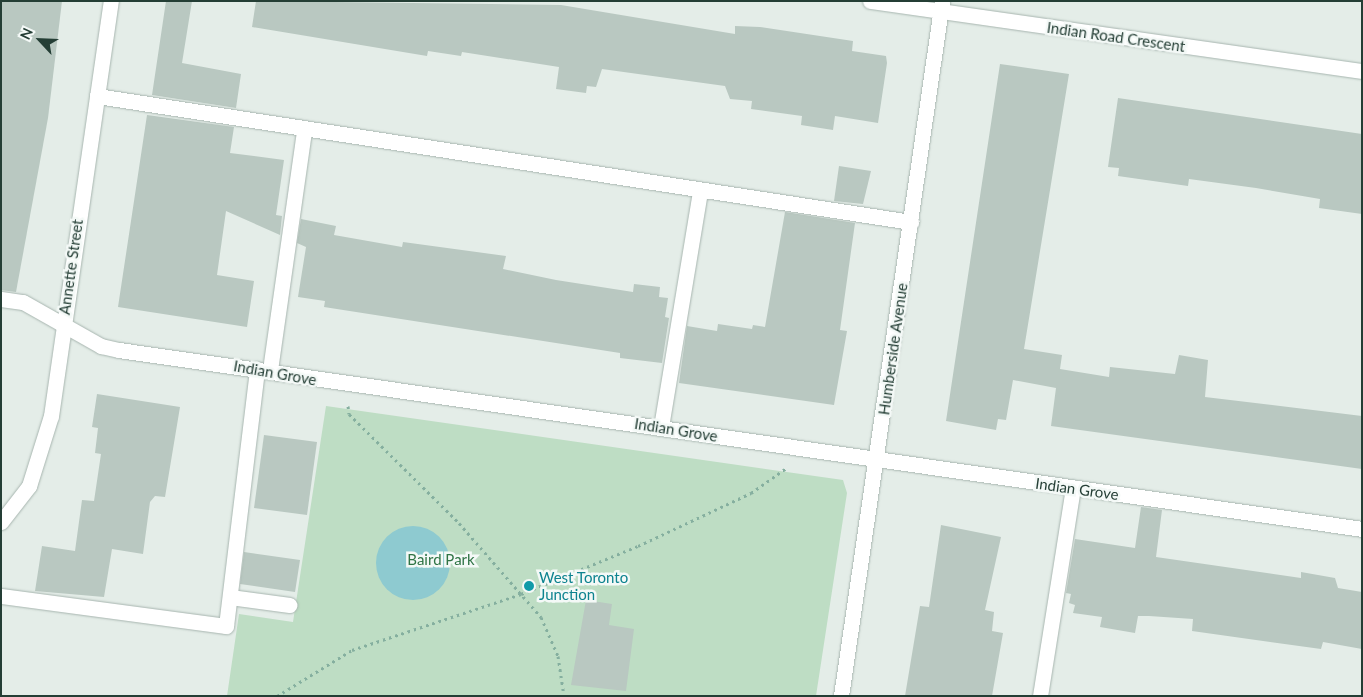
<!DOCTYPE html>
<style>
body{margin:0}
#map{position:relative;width:1363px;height:697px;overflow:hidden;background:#e4ede8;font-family:Lato,sans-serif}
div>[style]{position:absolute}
.green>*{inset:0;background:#beddc4}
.water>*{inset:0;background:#8ecad0}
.round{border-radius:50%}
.building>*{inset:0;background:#b9c8c1}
.path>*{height:3px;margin-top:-1.5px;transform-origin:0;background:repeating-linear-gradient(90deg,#85af9f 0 2.5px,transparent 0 6.5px)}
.roads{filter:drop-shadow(0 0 1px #a7b5af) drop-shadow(0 0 1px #a7b5af)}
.minor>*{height:15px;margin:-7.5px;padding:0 7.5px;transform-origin:7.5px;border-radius:7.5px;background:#fff}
.dots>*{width:14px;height:14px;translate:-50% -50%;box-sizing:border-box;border:2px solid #f4f9f7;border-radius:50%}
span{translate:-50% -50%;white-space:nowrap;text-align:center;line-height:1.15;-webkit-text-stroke:5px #f4f9f7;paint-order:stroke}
.street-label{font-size:15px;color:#243e35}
.park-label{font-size:15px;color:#2f7445}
.culture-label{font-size:15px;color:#0d838f}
.left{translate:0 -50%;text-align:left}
.frame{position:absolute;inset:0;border:2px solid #243e35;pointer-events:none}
.north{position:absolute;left:15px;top:15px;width:50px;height:50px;-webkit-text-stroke:4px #f4f9f7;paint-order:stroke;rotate:295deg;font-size:14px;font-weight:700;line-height:20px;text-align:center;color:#243e35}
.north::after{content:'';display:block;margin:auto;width:18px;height:22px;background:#243e35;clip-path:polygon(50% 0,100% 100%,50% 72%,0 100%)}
</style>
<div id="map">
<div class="green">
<div style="clip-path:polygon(326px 406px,843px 480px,847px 493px,816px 696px,227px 696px,239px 614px,293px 622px)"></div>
</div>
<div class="water">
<div class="round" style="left:376px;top:526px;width:74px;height:74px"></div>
</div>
<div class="building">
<div style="clip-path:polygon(1px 1px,62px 1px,48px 118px,16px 292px,1px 290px)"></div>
<div style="clip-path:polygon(166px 1px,192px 1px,182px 63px,241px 74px,236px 108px,152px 95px)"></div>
<div style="clip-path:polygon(256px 1px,561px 5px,735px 34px,735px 26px,760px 27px,853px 41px,852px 51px,886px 56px,887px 63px,878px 123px,835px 116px,833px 130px,801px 125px,802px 116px,751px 109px,752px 101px,730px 99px,725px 86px,602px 69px,596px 87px,587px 86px,586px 93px,556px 89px,559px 67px,462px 52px,461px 56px,428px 51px,427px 56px,252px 27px)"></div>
<div style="clip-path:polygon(1000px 64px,1069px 74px,1024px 349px,1062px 355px,1060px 369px,1109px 377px,1110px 367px,1175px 374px,1179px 355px,1208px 360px,1205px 397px,1362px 416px,1362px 469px,1051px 426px,1056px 388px,1013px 380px,1006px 420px,998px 419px,996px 430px,946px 421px)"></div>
<div style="clip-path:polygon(1118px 98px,1362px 134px,1362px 214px,1319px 208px,1320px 199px,1256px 188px,1189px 179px,1188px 186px,1118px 176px,1119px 168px,1108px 167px)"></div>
<div style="clip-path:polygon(147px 115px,234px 127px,230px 153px,284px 160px,276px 215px,282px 216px,280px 235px,226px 211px,217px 275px,254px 281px,247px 327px,118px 307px)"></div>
<div style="clip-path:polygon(839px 166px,871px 171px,863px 204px,834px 201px)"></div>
<div style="clip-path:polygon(785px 212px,855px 223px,840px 330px,847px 331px,834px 405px,679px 383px,687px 326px,717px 331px,718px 324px,752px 329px,753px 325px,765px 327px)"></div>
<div style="clip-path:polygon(301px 219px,336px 226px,334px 235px,402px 247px,403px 242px,506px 256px,503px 269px,556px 280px,633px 292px,634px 284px,660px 287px,659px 297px,668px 298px,665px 317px,669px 318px,662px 363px,620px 358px,620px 353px,324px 307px,325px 301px,298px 297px,306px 247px,297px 243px)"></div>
<div style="clip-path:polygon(97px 394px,180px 407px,165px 497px,155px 496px,150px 502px,143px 554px,112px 549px,104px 597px,35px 591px,42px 546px,75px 551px,82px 500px,94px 501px,101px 454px,95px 453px,98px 428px,92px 427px)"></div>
<div style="clip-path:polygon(264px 435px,317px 442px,307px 515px,254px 508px)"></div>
<div style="clip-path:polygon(1141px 507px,1162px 510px,1156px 557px,1301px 578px,1301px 572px,1335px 578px,1338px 588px,1362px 592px,1362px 649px,1323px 642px,1321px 649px,1192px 631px,1193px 619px,1149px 616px,1138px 616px,1135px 633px,1100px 627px,1102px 617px,1073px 613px,1075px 605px,1069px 603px,1071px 594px,1066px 593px,1075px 539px,1135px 548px)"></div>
<div style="clip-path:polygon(941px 525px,1001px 537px,985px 610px,994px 612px,992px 631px,1003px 633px,992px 696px,905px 696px,920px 606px,929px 607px)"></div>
<div style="clip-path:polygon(244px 552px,300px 560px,295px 592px,240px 584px)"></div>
<div style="clip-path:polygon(586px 600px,612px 604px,609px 625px,634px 629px,626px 691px,571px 685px)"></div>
</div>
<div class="path">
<div style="left:348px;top:406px;width:8px;rotate:83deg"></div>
<div style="left:349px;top:414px;width:155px;rotate:44.7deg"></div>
<div style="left:459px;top:523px;width:125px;rotate:48.9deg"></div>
<div style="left:541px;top:617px;width:43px;rotate:66.4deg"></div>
<div style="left:558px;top:656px;width:40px;rotate:81.5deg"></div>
<div style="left:277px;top:696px;width:88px;rotate:-31.5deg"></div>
<div style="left:352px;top:650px;width:178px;rotate:-18.3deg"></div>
<div style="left:521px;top:594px;width:126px;rotate:-22.3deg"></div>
<div style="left:638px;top:546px;width:125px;rotate:-25.1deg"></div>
<div style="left:751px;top:493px;width:42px;rotate:-35.2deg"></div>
</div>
<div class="roads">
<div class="minor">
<div style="left:870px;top:1px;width:497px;rotate:8.1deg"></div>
<div style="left:97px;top:96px;width:824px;rotate:8.8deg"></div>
<div style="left:1px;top:299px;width:22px;rotate:8deg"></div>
<div style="left:23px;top:302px;width:90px;rotate:29.4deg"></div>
<div style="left:101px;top:346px;width:18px;rotate:13deg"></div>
<div style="left:119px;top:350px;width:1256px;rotate:8.19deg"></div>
<div style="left:270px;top:370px;width:242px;rotate:-81.9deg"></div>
<div style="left:661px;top:427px;width:239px;rotate:-80.6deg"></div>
<div style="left:1px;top:522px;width:46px;rotate:-52.1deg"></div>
<div style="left:29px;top:486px;width:73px;rotate:-72.6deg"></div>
<div style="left:51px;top:416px;width:419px;rotate:-81.8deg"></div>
<div style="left:1px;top:596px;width:227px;rotate:7.6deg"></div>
<div style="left:226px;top:626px;width:259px;rotate:-83.1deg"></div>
<div style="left:230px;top:597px;width:60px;rotate:7.7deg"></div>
<div style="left:841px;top:696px;width:702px;rotate:-81.73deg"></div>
<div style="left:1040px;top:696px;width:211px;rotate:-81deg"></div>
</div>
</div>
<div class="dots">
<div style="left:529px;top:586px;background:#0f9aa8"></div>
</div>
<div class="street-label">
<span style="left:1116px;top:37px;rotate:8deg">Indian Road Crescent</span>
<span style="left:71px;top:267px;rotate:-82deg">Annette Street</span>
<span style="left:893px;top:349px;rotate:-82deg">Humberside Avenue</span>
<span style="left:275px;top:373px;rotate:10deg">Indian Grove</span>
<span style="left:676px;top:430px;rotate:9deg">Indian Grove</span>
<span style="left:1077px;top:489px;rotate:8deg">Indian Grove</span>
</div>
<div class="park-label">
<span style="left:441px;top:560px">Baird Park</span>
</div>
<div class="culture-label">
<span class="left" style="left:539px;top:586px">West Toronto<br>Junction</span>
</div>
<div class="frame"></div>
<div class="north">N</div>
</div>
